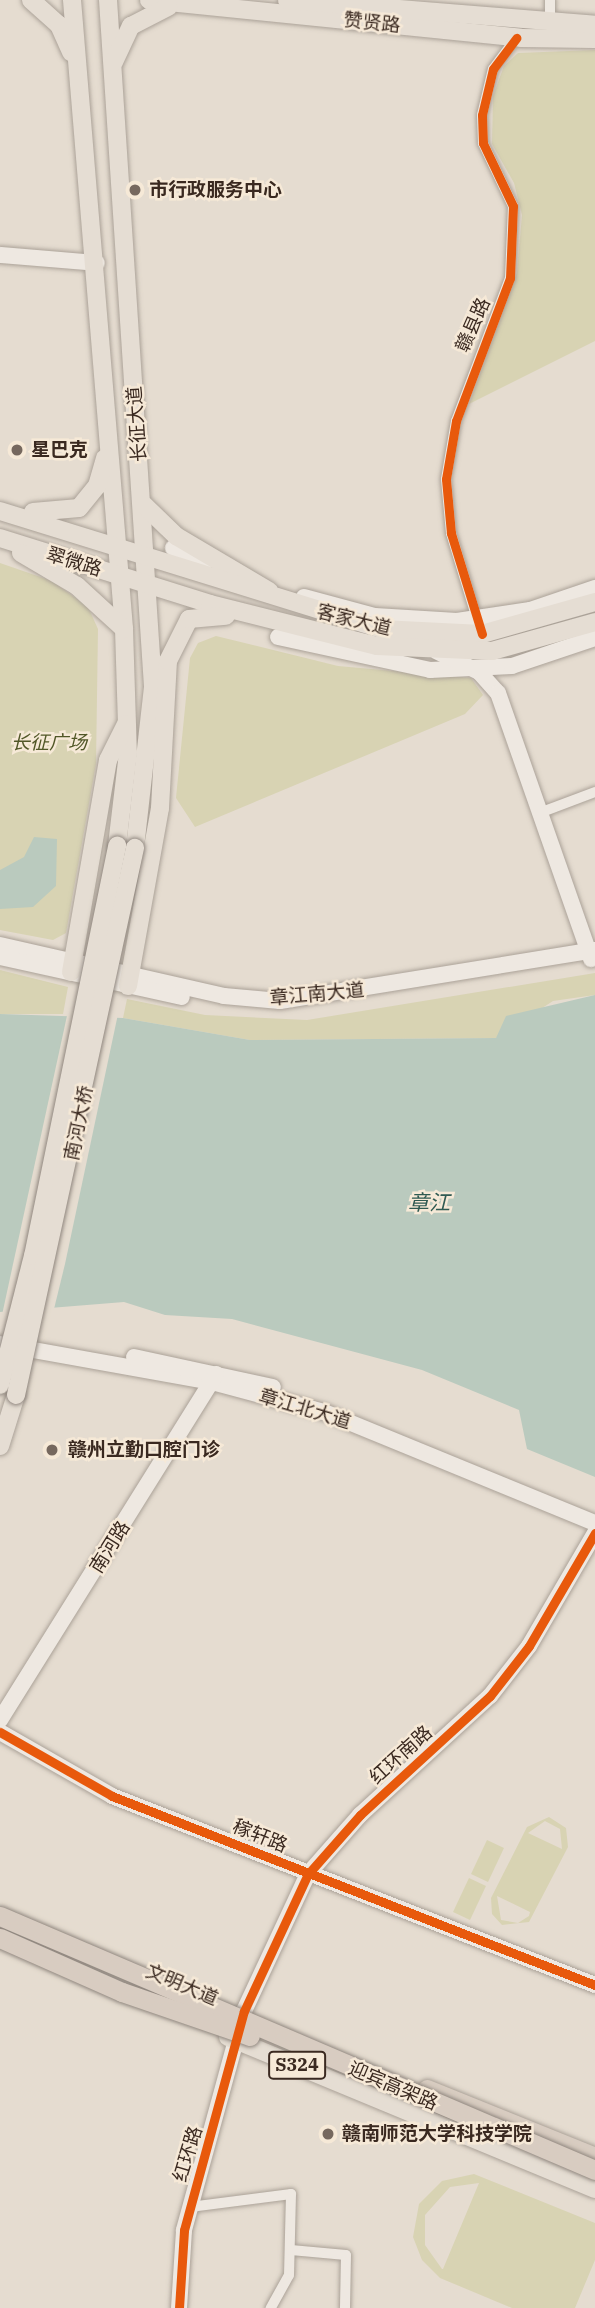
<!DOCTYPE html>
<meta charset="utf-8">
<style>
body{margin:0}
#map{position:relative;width:595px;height:2308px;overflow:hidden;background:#e5dcd0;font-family:"IBM Plex Serif","Noto Sans SC",serif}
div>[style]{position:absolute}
.green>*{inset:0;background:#d8d3b3}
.water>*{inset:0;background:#bacabe}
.pier>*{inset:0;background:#e5dcd0}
.roads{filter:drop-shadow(0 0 2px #aba298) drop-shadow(0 0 2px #aba298)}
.street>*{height:10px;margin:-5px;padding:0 5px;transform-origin:5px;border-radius:5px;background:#eee8e1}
.secondary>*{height:16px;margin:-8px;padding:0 8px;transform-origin:8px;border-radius:8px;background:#eee8e1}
.primary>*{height:18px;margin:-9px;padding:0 9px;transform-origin:9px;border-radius:9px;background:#e5ddd3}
.highway>*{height:19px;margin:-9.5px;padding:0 9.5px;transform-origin:9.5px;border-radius:9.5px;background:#d8ccc1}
.bridges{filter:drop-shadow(0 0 2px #90877f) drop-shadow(0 0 2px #90877f)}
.primary-bridge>*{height:18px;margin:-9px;padding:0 9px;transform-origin:9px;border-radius:9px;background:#e5ddd3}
.highway-bridge>*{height:19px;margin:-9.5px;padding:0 9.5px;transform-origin:9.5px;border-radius:9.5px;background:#d8ccc1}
.cycleway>*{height:9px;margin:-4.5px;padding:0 4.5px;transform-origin:4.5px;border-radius:4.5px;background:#e8590c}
.dots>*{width:19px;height:19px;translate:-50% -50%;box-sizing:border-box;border:4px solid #f6e9d7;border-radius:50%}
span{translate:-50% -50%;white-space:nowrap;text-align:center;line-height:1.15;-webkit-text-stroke:5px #f6e9d7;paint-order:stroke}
.shield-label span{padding:2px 5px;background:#f6e9d7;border:2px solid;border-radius:5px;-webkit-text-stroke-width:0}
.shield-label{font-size:18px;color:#3a2920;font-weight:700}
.street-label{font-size:19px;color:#3a2920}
.poi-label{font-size:19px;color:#3a2920;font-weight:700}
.left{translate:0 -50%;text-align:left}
.park-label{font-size:19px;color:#515727;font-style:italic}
.water-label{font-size:21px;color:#2f5a52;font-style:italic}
</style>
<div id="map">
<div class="green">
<div style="clip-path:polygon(595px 50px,595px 341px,469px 404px,517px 273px,522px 215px,514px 183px,492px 144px,493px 96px,504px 66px,518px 53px)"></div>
<div style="clip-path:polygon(0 563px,52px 581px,88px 607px,98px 629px,96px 764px,66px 933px,53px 940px,0 930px)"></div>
<div style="clip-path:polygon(216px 636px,338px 666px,471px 678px,483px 695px,465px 714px,195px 827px,176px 798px,190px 658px,198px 643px)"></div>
<div style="clip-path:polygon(0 970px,68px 987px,63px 1014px,0 1014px)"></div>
<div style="clip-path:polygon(595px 973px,595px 995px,553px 1001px,496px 1038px,250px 1040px,123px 1018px,127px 999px,205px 1015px,307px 1020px)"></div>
<div style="clip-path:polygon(evenodd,549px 1817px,566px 1828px,568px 1847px,529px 1922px,502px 1925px,492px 1914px,491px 1898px,527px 1827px,549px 1817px,545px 1821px,560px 1829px,562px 1849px,528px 1833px,545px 1821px,549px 1817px,497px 1896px,530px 1912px,529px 1916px,518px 1923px,501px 1920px,497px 1896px)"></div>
<div style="clip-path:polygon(487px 1840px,504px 1848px,488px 1882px,471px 1874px)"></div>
<div style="clip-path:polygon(469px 1878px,486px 1886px,470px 1920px,453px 1912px)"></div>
<div style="clip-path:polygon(evenodd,474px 2174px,595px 2223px,595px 2260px,575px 2308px,512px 2308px,440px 2278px,422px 2260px,413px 2237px,419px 2204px,442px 2181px,474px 2174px,479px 2183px,443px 2269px,442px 2269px,425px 2245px,425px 2215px,450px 2187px,479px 2183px)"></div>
</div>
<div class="water">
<div style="clip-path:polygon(34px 837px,57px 839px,56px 886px,33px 907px,0 909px,0 870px,24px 857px)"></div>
<div style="clip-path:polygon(595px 995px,595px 1477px,527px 1449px,519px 1410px,422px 1370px,232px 1319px,165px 1315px,124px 1302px,0 1312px,0 1014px,123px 1018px,250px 1040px,496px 1038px,506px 1016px)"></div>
</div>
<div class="pier">
<div style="clip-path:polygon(68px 1011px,118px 1014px,65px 1264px,54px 1309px,2px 1315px)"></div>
</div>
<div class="roads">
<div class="street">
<div style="left:550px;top:25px;width:25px;rotate:-90deg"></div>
<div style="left:478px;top:622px;width:93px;rotate:-106.9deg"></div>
<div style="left:451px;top:533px;width:54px;rotate:-95.3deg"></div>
<div style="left:446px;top:479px;width:59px;rotate:-80.2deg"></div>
<div style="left:456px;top:421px;width:153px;rotate:-69.3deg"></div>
<div style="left:510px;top:278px;width:72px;rotate:-87.6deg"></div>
<div style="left:513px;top:206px;width:70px;rotate:-115.5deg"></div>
<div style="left:483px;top:143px;width:28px;rotate:-92deg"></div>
<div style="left:482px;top:115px;width:47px;rotate:-76.6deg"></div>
<div style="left:493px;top:69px;width:39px;rotate:-53deg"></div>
<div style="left:542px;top:812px;width:57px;rotate:-20.7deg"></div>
<div style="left:190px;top:2207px;width:102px;rotate:-7.3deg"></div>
<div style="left:291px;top:2194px;width:81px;rotate:91.4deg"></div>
<div style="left:289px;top:2275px;width:38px;rotate:119deg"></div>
<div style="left:291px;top:2250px;width:55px;rotate:5.2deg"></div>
<div style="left:346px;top:2255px;width:53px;rotate:91.1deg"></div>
</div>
<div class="secondary">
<div style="left:0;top:255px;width:97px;rotate:4.7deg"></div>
<div style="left:173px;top:548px;width:36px;rotate:21deg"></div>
<div style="left:304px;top:597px;width:73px;rotate:15deg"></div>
<div style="left:375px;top:616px;width:82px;rotate:3.5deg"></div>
<div style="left:457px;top:621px;width:74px;rotate:-8.6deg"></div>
<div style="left:530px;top:610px;width:69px;rotate:-18.7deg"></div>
<div style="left:278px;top:637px;width:156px;rotate:12.2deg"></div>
<div style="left:430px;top:670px;width:82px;rotate:-2.8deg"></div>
<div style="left:512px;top:666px;width:88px;rotate:-18.6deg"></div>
<div style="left:436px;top:651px;width:48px;rotate:26deg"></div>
<div style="left:479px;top:672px;width:28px;rotate:48deg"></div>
<div style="left:498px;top:693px;width:282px;rotate:70.7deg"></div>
<div style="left:0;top:945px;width:230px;rotate:12.8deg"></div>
<div style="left:224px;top:996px;width:56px;rotate:5.1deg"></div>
<div style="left:280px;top:1001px;width:319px;rotate:-9.2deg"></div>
<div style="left:0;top:957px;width:186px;rotate:12.4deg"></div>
<div style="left:0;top:1344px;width:215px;rotate:10.2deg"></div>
<div style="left:212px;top:1382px;width:116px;rotate:15deg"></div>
<div style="left:324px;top:1412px;width:293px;rotate:22.3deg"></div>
<div style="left:134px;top:1357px;width:142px;rotate:12.2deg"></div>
<div style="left:0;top:1720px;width:408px;rotate:-58deg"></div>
<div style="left:0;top:1732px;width:129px;rotate:29.7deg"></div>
<div style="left:112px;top:1796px;width:519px;rotate:21.37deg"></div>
<div style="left:179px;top:2308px;width:78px;rotate:-86.3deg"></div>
<div style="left:184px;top:2230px;width:227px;rotate:-74.7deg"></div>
<div style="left:244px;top:2011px;width:151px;rotate:-65deg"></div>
<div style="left:308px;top:1874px;width:79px;rotate:-48.6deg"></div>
<div style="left:360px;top:1815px;width:176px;rotate:-42.5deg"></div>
<div style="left:490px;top:1696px;width:63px;rotate:-52deg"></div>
<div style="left:529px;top:1646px;width:131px;rotate:-59.7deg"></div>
</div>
<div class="primary">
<div style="left:31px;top:0;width:38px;rotate:42deg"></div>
<div style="left:59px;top:25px;width:30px;rotate:66deg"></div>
<div style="left:72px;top:0;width:631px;rotate:85.27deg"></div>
<div style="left:124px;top:629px;width:124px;rotate:88.2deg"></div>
<div style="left:128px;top:753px;width:93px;rotate:96.8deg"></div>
<div style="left:108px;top:0;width:688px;rotate:86.25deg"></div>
<div style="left:153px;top:687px;width:162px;rotate:96.4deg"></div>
<div style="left:149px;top:0;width:374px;rotate:5.8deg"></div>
<div style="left:521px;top:38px;width:74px;rotate:0.8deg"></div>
<div style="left:287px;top:0;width:309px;rotate:4.6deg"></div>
<div style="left:114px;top:62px;width:40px;rotate:-65deg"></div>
<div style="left:131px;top:26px;width:42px;rotate:-27.2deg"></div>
<div style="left:144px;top:505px;width:45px;rotate:44.1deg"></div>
<div style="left:176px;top:536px;width:108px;rotate:30.6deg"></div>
<div style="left:0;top:511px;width:399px;rotate:17.2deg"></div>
<div style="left:381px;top:629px;width:101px;rotate:2.8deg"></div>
<div style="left:482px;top:634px;width:117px;rotate:-15.8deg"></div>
<div style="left:33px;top:512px;width:46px;rotate:-5deg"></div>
<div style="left:79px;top:508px;width:28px;rotate:-51deg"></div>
<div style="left:97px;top:486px;width:29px;rotate:-74deg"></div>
<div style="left:0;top:538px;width:220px;rotate:17.4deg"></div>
<div style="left:210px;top:604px;width:172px;rotate:14.1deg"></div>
<div style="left:377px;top:646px;width:115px;rotate:2.5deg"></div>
<div style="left:492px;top:651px;width:107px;rotate:-15.7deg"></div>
<div style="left:21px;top:553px;width:65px;rotate:30.5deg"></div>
<div style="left:77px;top:586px;width:64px;rotate:42.5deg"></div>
<div style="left:71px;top:972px;width:215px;rotate:-80.1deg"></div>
<div style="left:108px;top:760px;width:40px;rotate:-63.4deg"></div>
<div style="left:128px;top:986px;width:181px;rotate:-79.8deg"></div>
<div style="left:160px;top:808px;width:147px;rotate:-86.9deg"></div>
<div style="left:168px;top:661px;width:47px;rotate:-63.4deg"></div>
<div style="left:189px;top:619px;width:37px;rotate:-5deg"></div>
<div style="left:0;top:1446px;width:53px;rotate:-72.6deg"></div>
<div style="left:228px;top:2037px;width:397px;rotate:22.5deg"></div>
</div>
<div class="highway">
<div style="left:427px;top:2089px;width:181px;rotate:22deg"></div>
</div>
</div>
<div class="bridges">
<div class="primary-bridge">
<div style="left:0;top:1385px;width:133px;rotate:-75.7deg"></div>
<div style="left:33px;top:1256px;width:419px;rotate:-78.4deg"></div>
<div style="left:16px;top:1395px;width:560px;rotate:-77.73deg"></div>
</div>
<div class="highway-bridge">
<div style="left:0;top:1916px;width:647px;rotate:23.12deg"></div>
<div style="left:0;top:1938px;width:133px;rotate:23.9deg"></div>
<div style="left:122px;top:1992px;width:135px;rotate:19deg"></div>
</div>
</div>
<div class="cycleway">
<div style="left:482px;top:634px;width:106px;rotate:-107.1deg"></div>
<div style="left:451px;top:533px;width:54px;rotate:-95.3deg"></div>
<div style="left:446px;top:479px;width:59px;rotate:-80.2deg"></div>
<div style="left:456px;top:421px;width:153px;rotate:-69.3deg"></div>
<div style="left:510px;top:278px;width:72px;rotate:-87.6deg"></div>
<div style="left:513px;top:206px;width:70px;rotate:-115.5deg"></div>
<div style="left:483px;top:143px;width:28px;rotate:-92deg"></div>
<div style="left:482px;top:115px;width:47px;rotate:-76.6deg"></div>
<div style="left:493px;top:69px;width:39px;rotate:-53deg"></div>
<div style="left:0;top:1732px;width:129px;rotate:29.7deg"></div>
<div style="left:112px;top:1796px;width:519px;rotate:21.37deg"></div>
<div style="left:179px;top:2308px;width:78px;rotate:-86.3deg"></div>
<div style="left:184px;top:2230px;width:227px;rotate:-74.7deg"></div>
<div style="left:244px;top:2011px;width:151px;rotate:-65deg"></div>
<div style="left:308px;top:1874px;width:79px;rotate:-48.6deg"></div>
<div style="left:360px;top:1815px;width:176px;rotate:-42.5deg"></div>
<div style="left:490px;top:1696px;width:63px;rotate:-52deg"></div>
<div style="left:529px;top:1646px;width:131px;rotate:-59.7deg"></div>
</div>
<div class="dots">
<div style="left:135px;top:190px;background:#76685e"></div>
<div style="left:17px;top:450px;background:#76685e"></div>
<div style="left:52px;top:1450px;background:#76685e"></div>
<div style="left:328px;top:2134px;background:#76685e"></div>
</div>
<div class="shield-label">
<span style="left:297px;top:2065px">S324</span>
</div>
<div class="street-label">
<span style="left:372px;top:23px;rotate:6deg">赞贤路</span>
<span style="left:473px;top:325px;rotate:-66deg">赣县路</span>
<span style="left:137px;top:424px;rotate:-94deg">长征大道</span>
<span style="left:74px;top:562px;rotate:17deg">翠微路</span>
<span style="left:354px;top:620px;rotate:14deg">客家大道</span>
<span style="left:317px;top:994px;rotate:-5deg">章江南大道</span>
<span style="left:79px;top:1123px;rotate:-78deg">南河大桥</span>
<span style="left:305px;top:1409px;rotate:17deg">章江北大道</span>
<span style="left:110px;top:1547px;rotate:-58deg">南河路</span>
<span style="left:401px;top:1755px;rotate:-42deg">红环南路</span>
<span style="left:260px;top:1836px;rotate:22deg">稼轩路</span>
<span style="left:182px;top:1985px;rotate:23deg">文明大道</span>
<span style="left:393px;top:2086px;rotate:23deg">迎宾高架路</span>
<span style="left:188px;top:2154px;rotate:-73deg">红环路</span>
</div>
<div class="poi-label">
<span class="left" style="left:149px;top:190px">市行政服务中心</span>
<span class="left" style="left:31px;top:450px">星巴克</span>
<span class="left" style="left:68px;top:1450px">赣州立勤口腔门诊</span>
<span class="left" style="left:342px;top:2134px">赣南师范大学科技学院</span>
</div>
<div class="park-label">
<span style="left:49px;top:743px">长征广场</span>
</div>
<div class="water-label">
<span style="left:429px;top:1202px">章江</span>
</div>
</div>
